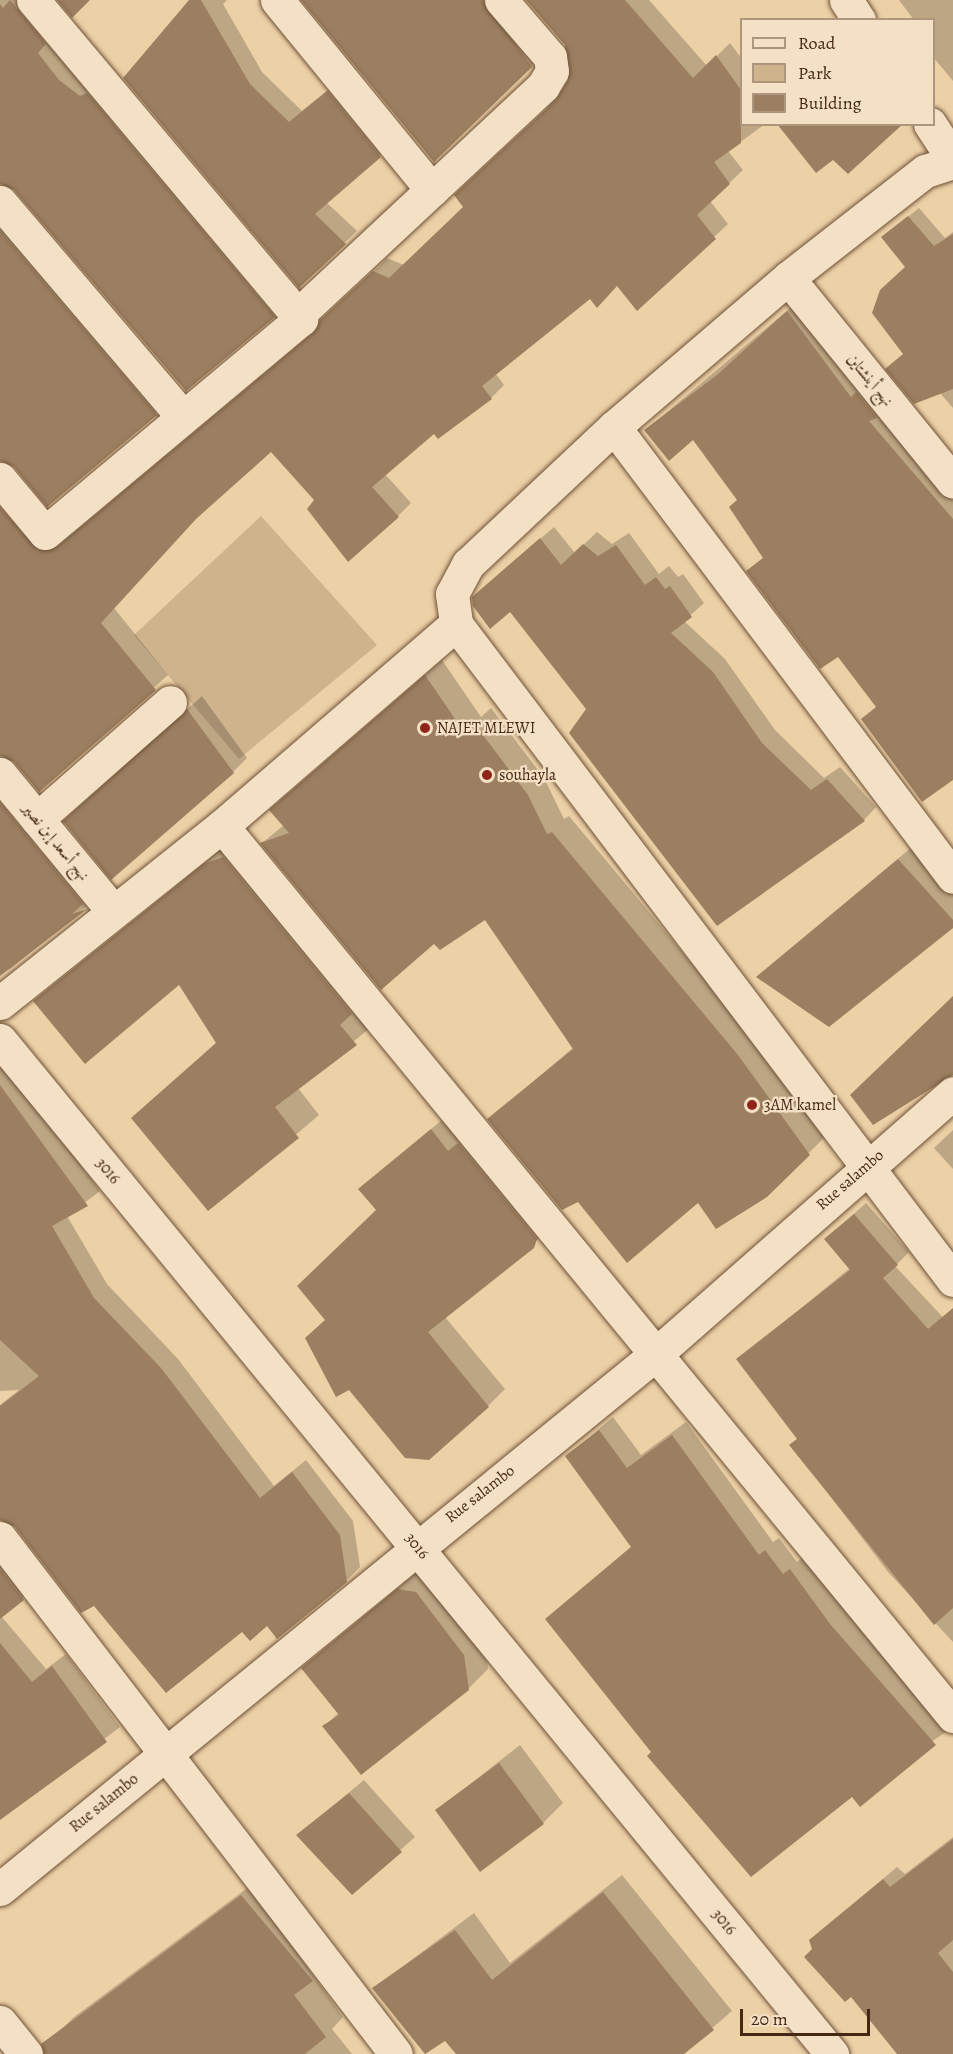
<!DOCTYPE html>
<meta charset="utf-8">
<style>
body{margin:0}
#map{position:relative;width:953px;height:2054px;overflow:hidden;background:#ecd0a6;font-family:Alegreya,Amiri,serif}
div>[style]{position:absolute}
.green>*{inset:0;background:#cfb38d}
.shadow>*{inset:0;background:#0003}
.building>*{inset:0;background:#9b7f60}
.roads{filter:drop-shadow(0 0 2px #6e5238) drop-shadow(0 0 2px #6e5238)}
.minor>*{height:33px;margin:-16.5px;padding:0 16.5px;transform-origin:16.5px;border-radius:16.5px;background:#f3e0c5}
.dots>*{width:16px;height:16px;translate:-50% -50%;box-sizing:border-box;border:3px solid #f3e0c5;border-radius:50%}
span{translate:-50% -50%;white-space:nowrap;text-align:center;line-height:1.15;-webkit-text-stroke:4.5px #f3e0c5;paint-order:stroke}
.street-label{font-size:16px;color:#442814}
.poi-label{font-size:16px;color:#442814}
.left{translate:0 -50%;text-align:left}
.legend{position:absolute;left:740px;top:18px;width:195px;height:108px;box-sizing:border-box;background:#f3e0c5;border:2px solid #ad967e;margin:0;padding:8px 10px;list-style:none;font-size:18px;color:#442814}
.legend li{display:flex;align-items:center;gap:12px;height:30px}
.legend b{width:30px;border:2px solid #ad967e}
.scale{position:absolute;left:740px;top:2009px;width:130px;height:27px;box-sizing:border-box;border:3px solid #442814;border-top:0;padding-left:8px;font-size:18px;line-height:21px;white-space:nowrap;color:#442814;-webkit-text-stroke:4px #f3e0c5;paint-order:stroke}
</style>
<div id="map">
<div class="green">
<div style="clip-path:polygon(261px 516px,377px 645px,239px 759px,134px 635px)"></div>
</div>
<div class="shadow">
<div style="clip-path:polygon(0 0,35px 0,287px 302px,274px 316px,0 183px)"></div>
<div style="clip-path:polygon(191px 0,227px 0,223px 4px,262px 72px,302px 111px,340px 80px,392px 144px,326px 202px,357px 231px,299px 286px)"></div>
<div style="clip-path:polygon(303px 0,501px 0,545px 53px,434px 160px)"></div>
<div style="clip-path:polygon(528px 0,649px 0,707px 66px,730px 43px,742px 59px,742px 124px,765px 124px,728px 151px,743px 170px,710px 201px,728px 224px,637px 309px,617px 284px,590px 297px,495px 373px,504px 385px,491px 398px,435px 432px,385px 474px,411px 503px,398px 516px,316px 500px,271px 450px,202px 512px,114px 608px,168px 675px,39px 790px,8px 755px,0 755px,0 479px,53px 538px,72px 534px,316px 330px,387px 258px,404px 265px,465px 207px,570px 80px,566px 44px)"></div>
<div style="clip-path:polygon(899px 0,953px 0,953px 81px,934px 58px,934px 20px,914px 20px)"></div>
<div style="clip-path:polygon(0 202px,169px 401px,48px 504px,8px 460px,0 461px)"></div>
<div style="clip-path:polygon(919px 208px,945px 238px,953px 232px,953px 408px,905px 353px,907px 266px,883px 237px)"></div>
<div style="clip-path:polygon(797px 302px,953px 500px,953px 779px,877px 706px,838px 655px,748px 571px,764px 557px,739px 499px,693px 438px,646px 430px)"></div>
<div style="clip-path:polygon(554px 527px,575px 553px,597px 532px,612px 544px,629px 533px,659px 574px,669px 566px,678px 577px,683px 574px,704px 603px,684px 621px,725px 659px,775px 730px,824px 778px,840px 767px,876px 807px,864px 820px,588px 709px,511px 610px,473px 597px)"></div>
<div style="clip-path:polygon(442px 660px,481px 717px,491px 708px,544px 778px,564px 819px,569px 816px,754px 1038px,825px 1137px,766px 1195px,579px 1200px,489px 1119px,574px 1047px,485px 918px,434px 942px,262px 843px,284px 825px,271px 810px)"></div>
<div style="clip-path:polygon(202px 696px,247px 758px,233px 772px,79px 807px)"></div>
<div style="clip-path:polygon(0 774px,95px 890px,83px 902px,97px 898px,9px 970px,0 959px)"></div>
<div style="clip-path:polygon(227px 844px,377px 1022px,298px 1088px,319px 1115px,209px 1209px,133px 1118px,217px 1042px,179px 983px,35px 1001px)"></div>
<div style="clip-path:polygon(913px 846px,953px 891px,953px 927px,758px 977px)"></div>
<div style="clip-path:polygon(0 1057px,100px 1191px,67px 1216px,107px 1284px,178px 1359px,274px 1486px,306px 1460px,353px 1521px,360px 1567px,346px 1581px,267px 1624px,243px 1629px,94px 1604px,16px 1525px,0 1520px,0 1405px,19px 1390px,0 1391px)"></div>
<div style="clip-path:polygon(449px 1114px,550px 1229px,445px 1317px,505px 1389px,488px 1406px,327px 1319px,377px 1210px,360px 1189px)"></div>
<div style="clip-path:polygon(953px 1130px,953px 1169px,934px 1148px)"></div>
<div style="clip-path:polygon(866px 1203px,909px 1252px,895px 1266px,953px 1328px,953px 1642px,888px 1572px,791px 1445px,798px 1438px,738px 1360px,850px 1268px,826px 1239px)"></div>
<div style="clip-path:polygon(613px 1417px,641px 1455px,686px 1422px,773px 1542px,779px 1538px,797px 1562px,804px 1556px,949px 1730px,852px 1794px,653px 1752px,547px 1619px,632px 1546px,567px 1456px)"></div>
<div style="clip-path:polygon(0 1538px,37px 1586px,1px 1616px,46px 1669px,66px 1654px,120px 1727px,0 1819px)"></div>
<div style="clip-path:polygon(419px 1570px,484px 1635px,488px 1669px,468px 1689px,324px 1727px,339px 1712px,303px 1668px)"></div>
<div style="clip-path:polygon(520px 1745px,563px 1803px,543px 1823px,437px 1810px)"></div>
<div style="clip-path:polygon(364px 1780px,415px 1837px,352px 1893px,298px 1835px)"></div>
<div style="clip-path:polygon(953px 1837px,953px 2054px,899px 2054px,811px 1940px,897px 1867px,905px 1874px)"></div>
<div style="clip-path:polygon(622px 1875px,732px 2011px,682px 2054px,458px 2054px,445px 2039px,427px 2053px,374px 1988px,474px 1913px,510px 1963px)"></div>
<div style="clip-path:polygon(250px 1886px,343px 2017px,332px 2029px,352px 2054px,71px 2054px,56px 2035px,74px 2017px)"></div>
</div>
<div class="building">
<div style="clip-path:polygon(10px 0,46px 44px,38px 53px,59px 80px,80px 96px,87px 93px,275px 317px,186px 391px,14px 190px,0 184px,0 4px,3px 8px)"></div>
<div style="clip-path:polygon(57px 0,90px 0,72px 18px)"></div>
<div style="clip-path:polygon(189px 0,201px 0,250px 84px,289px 122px,327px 91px,381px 157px,315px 214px,346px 244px,299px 288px,123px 78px)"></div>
<div style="clip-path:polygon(301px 0,483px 0,532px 67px,434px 162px)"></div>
<div style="clip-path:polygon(526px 0,625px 0,693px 78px,716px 55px,741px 90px,741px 143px,714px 162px,730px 184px,697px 215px,716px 239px,637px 311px,617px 286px,597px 308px,590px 299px,482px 386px,492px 399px,438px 439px,434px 434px,372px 487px,399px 517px,348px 562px,307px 509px,314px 500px,271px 452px,196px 519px,101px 623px,156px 690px,39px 792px,14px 762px,0 756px,0 508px,38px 550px,57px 547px,313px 333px,320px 320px,373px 271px,389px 278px,463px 207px,454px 195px,556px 100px,568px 80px,565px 45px)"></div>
<div style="clip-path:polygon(777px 124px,903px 124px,848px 174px,833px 160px,816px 173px)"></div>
<div style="clip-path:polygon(908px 216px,934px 246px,953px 234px,953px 389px,914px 404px,885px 369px,903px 354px,872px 313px,880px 290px,905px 267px,881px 237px)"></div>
<div style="clip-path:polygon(0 231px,157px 415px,47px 507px,14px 467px,0 461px)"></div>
<div style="clip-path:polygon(787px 311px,851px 397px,856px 392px,877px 418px,869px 421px,953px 519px,953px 780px,922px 802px,861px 719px,876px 707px,838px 657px,820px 669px,746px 571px,763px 558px,729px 507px,737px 500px,693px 440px,669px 461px,644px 430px,717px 375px)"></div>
<div style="clip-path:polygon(540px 538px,561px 565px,583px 544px,598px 556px,616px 545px,645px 585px,656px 577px,665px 589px,670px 586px,692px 617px,671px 633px,713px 672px,762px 743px,811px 790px,827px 779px,865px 821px,717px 926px,569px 733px,586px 709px,510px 612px,490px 629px,473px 606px,472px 597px)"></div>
<div style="clip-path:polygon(425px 675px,464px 732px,474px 723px,528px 795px,547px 834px,552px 832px,738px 1055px,810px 1155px,767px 1197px,716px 1229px,698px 1203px,627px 1263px,578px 1202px,562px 1210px,487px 1119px,573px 1049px,485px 920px,440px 950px,434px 944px,381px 990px,260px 843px,289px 833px,269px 810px)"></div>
<div style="clip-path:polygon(187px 709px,234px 773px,111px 880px,63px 821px)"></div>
<div style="clip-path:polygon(0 803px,83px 904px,72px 914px,87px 909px,0 976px)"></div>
<div style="clip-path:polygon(223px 857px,352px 1014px,340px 1025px,357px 1045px,275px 1107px,299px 1138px,208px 1211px,131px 1118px,216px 1043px,179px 985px,85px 1064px,33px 1001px,204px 864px)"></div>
<div style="clip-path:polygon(898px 859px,953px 920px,953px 928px,829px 1027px,756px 977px)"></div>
<div style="clip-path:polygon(953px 996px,953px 1075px,873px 1125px,850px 1095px)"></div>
<div style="clip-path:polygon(0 1085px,88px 1206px,52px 1226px,94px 1298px,161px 1368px,260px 1498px,292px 1472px,340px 1535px,347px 1582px,277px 1639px,267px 1626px,250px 1641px,242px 1632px,166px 1693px,94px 1606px,81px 1613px,15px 1527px,0 1520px,0 1406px,39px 1376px,0 1340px)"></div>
<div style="clip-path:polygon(431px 1129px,448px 1151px,458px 1143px,537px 1239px,534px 1248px,428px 1332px,489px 1407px,429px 1460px,405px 1458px,349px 1390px,336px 1397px,305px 1338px,325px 1320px,297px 1286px,376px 1210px,358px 1189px)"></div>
<div style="clip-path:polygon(854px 1214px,898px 1265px,883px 1278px,928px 1329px,953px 1308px,953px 1608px,934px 1625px,789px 1445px,797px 1439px,736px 1359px,850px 1270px,824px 1239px)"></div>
<div style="clip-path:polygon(599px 1430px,627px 1468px,672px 1435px,759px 1555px,765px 1550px,783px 1574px,790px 1569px,830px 1624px,936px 1745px,860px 1807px,852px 1797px,751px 1877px,647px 1756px,651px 1752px,545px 1619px,631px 1547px,565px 1456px)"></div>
<div style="clip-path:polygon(0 1569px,24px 1600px,0 1619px)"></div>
<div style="clip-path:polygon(397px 1589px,416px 1592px,464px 1655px,469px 1690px,361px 1775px,322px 1726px,339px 1715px,301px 1668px)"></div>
<div style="clip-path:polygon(0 1643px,32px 1682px,52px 1666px,107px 1742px,0 1820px)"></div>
<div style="clip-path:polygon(499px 1763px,544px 1824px,480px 1872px,435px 1810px)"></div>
<div style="clip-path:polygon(349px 1793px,402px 1852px,352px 1895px,296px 1835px)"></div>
<div style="clip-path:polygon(953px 1839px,953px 1940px,938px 1953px,953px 1972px,953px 2054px,897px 2054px,851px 1997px,845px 2002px,804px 1957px,812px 1949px,809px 1940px,883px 1879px,890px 1887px)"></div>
<div style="clip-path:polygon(603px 1892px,714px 2030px,684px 2054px,456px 2054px,445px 2041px,425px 2054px,372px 1988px,455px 1930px,492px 1980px)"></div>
<div style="clip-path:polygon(241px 1895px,313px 1981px,294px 1995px,326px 2037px,305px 2054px,44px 2054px,41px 2044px)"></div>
</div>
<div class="roads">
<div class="minor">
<div style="left:33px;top:0;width:417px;rotate:50deg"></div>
<div style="left:277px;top:0;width:245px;rotate:50.8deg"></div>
<div style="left:846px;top:0;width:24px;rotate:57deg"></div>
<div style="left:930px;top:124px;width:42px;rotate:56.7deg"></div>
<div style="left:953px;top:162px;width:29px;rotate:162deg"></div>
<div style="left:925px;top:171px;width:174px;rotate:142deg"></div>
<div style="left:788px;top:278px;width:229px;rotate:139.4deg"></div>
<div style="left:614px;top:427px;width:200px;rotate:136.8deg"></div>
<div style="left:468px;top:564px;width:34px;rotate:118deg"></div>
<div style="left:452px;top:594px;width:30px;rotate:82deg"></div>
<div style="left:456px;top:624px;width:823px;rotate:52.85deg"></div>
<div style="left:0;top:202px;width:282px;rotate:49.6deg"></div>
<div style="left:788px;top:278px;width:262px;rotate:51deg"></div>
<div style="left:614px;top:427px;width:563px;rotate:53.01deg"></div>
<div style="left:0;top:479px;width:70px;rotate:50.2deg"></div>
<div style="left:45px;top:533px;width:334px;rotate:-39.9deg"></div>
<div style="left:301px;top:319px;width:8px;rotate:-83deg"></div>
<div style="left:302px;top:311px;width:330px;rotate:-43deg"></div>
<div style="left:543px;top:86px;width:17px;rotate:-59deg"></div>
<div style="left:552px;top:71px;width:14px;rotate:-98deg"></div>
<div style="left:550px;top:57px;width:75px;rotate:-130.7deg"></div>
<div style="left:0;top:774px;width:176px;rotate:50.5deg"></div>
<div style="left:37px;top:819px;width:177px;rotate:-41.3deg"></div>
<div style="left:222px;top:826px;width:1152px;rotate:50.6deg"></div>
<div style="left:0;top:1003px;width:284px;rotate:-38.6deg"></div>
<div style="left:222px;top:826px;width:309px;rotate:-40.8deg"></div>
<div style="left:0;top:1040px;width:1312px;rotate:50.63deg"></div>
<div style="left:0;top:1538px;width:650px;rotate:52.5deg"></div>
<div style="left:0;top:1889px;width:846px;rotate:-39.2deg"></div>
<div style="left:656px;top:1354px;width:395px;rotate:-41.3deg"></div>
<div style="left:0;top:2022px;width:41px;rotate:50.9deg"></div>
</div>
</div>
<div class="dots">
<div style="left:425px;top:728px;background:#8f2418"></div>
<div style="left:487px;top:775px;background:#8f2418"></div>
<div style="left:752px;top:1105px;background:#8f2418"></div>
</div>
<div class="street-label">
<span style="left:870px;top:380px;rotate:51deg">نهج أينشتاين</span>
<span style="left:56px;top:842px;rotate:51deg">نهج أسعد إبن نصير</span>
<span style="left:108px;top:1171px;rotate:51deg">3016</span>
<span style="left:850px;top:1180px;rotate:-41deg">Rue salambo</span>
<span style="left:480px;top:1494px;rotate:-38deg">Rue salambo</span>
<span style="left:417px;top:1546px;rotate:51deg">3016</span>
<span style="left:104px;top:1803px;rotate:-39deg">Rue salambo</span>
<span style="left:724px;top:1922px;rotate:51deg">3016</span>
</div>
<div class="poi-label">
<span class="left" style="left:437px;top:728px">NAJET MLEWI</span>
<span class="left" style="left:499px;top:775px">souhayla</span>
<span class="left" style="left:764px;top:1105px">3AM kamel</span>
</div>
<ul class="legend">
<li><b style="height:8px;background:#f3e0c5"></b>Road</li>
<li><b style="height:16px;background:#cfb38d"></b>Park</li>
<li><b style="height:16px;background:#9b7f60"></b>Building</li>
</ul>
<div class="scale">20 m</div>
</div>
